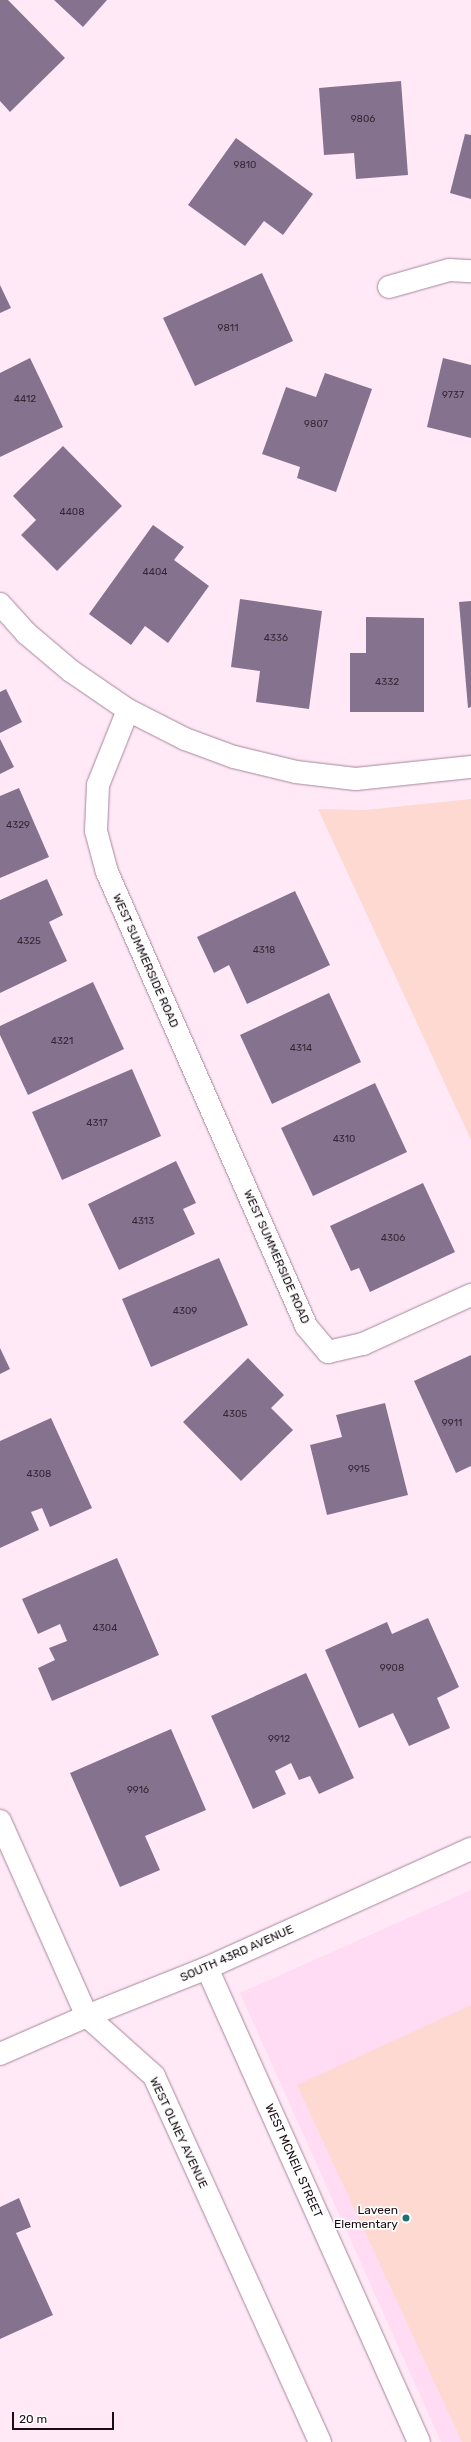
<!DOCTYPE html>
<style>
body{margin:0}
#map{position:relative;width:471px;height:2442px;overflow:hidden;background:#ffe9f7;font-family:Rubik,sans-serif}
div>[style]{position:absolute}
.built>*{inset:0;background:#ffdcf3}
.green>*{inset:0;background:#fed9d2}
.building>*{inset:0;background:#85728f}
.roads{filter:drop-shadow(0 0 1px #a7869b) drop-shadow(0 0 1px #a7869b)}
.minor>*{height:22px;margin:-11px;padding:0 11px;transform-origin:11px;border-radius:11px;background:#fff}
.tertiary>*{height:22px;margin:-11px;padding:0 11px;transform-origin:11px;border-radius:11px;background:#fff}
.dots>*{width:11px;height:11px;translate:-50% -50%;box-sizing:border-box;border:2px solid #fefefe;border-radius:50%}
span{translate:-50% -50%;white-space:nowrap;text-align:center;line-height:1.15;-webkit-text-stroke:3.5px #fefefe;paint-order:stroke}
.number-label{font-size:10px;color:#342634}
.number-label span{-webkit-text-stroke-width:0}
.street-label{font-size:12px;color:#190d15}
.poi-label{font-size:12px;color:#190d15}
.right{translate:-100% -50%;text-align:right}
.scale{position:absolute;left:12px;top:2412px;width:102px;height:18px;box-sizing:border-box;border:2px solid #190d15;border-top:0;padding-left:5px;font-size:12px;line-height:14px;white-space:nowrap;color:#190d15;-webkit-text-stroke:3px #fefefe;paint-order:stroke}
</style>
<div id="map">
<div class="built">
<div style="clip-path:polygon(471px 1890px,471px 2442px,441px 2442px,240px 1993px)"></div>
</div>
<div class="green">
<div style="clip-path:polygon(471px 799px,471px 1140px,318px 809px,365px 810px)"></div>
<div style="clip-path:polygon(471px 2005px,471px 2442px,462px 2442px,297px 2085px)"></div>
</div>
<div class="building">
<div style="clip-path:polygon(0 0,8px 0,65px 58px,10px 112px,0 101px)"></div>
<div style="clip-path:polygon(54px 0,107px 0,83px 27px)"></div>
<div style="clip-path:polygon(401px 81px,408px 175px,356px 179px,354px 153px,324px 155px,319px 88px)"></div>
<div style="clip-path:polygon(465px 134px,471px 135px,471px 199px,450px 193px)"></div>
<div style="clip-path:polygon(236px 138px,313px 194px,283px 235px,264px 221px,245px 246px,188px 205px)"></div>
<div style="clip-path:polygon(262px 273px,293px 341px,195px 386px,163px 318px)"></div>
<div style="clip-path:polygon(0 285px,11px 308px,0 313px)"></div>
<div style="clip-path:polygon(30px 358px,63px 427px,0 457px,0 373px)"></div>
<div style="clip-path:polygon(443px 358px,471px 365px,471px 438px,427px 427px)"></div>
<div style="clip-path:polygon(325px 373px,372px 389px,336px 492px,297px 478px,300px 467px,262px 454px,286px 387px,316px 397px)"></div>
<div style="clip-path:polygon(63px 446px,122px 506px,57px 571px,21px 535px,36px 520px,13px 496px)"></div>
<div style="clip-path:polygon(153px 525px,184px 547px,174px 560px,209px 586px,168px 643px,145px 626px,131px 645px,89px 614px)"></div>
<div style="clip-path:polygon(240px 599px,322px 611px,309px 709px,256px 702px,260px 671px,231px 667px)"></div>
<div style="clip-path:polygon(471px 601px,471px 707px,468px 708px,459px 602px)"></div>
<div style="clip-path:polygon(366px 617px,424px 618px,424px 712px,350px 712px,350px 653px,366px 653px)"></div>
<div style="clip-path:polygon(6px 689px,22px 722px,0 733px,0 692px)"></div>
<div style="clip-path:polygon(0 739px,14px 767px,0 774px)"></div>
<div style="clip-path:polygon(19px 788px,49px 857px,0 878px,0 796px)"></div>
<div style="clip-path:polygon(47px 879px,63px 915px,49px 922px,67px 961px,0 993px,0 900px)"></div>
<div style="clip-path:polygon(295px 891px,330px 965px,247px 1004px,229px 965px,214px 973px,197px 937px)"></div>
<div style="clip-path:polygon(93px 982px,124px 1049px,28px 1095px,0 1035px,0 1026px)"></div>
<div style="clip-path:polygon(329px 993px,361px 1062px,272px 1104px,240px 1035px)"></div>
<div style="clip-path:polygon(132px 1069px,161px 1136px,62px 1180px,32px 1112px)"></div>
<div style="clip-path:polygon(375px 1083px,407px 1152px,313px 1196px,281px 1128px)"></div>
<div style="clip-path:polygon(176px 1161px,196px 1203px,183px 1209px,195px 1234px,119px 1270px,88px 1204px)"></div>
<div style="clip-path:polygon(423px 1183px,455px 1252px,370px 1292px,359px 1268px,351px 1271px,330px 1226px)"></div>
<div style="clip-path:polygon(219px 1258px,248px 1325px,151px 1367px,122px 1299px)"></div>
<div style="clip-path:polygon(0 1348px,10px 1369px,0 1374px)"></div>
<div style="clip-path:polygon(471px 1355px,471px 1466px,456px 1473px,414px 1381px)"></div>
<div style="clip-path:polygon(248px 1358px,284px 1395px,271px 1408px,293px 1430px,241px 1481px,183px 1422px)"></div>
<div style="clip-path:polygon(385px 1403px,408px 1495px,327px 1515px,310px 1445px,342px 1437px,336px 1415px)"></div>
<div style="clip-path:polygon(51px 1418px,92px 1508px,50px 1527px,42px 1508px,31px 1512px,39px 1530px,0 1548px,0 1441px)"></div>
<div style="clip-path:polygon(117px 1558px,159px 1655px,52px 1701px,38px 1668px,55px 1660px,49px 1648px,67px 1641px,60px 1624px,38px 1634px,22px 1599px)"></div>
<div style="clip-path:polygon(428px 1618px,459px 1687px,437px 1698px,450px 1728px,409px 1746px,393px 1713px,359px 1728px,325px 1650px,387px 1622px,392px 1634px)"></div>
<div style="clip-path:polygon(306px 1673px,354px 1778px,319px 1794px,310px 1776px,299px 1780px,291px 1763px,275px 1771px,286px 1794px,253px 1809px,211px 1716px)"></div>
<div style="clip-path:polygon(171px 1729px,206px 1810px,145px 1836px,160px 1870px,120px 1887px,70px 1773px)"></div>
<div style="clip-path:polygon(19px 2198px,31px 2227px,16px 2233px,53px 2315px,0 2339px,0 2207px)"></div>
</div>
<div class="roads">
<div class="minor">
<div style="left:389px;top:287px;width:62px;rotate:-15.8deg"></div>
<div style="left:449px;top:270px;width:22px;rotate:3deg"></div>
<div style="left:0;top:604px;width:39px;rotate:48deg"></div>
<div style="left:26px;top:633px;width:59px;rotate:40.2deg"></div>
<div style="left:71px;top:671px;width:69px;rotate:34.4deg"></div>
<div style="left:128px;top:710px;width:64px;rotate:27deg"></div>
<div style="left:185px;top:739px;width:52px;rotate:20.2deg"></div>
<div style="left:234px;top:757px;width:64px;rotate:13.6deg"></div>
<div style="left:296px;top:772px;width:60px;rotate:6.7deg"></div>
<div style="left:356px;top:779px;width:116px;rotate:-6deg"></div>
<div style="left:128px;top:710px;width:81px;rotate:111.8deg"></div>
<div style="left:98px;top:785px;width:46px;rotate:92.5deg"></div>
<div style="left:96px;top:831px;width:42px;rotate:75deg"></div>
<div style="left:107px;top:872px;width:496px;rotate:66.3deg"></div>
<div style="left:306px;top:1326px;width:34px;rotate:50deg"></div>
<div style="left:328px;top:1352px;width:36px;rotate:-13deg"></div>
<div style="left:363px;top:1344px;width:119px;rotate:-24.4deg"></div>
<div style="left:0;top:1821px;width:214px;rotate:66deg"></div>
<div style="left:87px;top:2016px;width:90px;rotate:41.8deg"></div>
<div style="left:154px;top:2076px;width:402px;rotate:65.6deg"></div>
<div style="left:207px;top:1968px;width:519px;rotate:65.9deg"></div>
<div style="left:0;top:2054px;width:95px;rotate:-23.6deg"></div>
</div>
<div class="tertiary">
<div style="left:87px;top:2016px;width:129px;rotate:-21.8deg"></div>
<div style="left:207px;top:1968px;width:290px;rotate:-24.3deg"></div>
</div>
</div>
<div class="dots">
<div style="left:406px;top:2218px;background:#246c78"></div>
</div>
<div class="number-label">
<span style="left:363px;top:120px">9806</span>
<span style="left:245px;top:166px">9810</span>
<span style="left:228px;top:329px">9811</span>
<span style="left:453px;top:396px">9737</span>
<span style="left:25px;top:400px">4412</span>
<span style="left:316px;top:425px">9807</span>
<span style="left:72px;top:513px">4408</span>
<span style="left:155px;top:573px">4404</span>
<span style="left:276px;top:639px">4336</span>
<span style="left:387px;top:683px">4332</span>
<span style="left:18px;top:826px">4329</span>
<span style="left:29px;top:942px">4325</span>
<span style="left:264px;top:951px">4318</span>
<span style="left:62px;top:1042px">4321</span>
<span style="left:301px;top:1049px">4314</span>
<span style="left:97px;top:1124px">4317</span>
<span style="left:344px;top:1140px">4310</span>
<span style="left:143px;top:1222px">4313</span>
<span style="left:393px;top:1239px">4306</span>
<span style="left:185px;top:1312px">4309</span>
<span style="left:235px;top:1415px">4305</span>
<span style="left:452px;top:1424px">9911</span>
<span style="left:359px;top:1470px">9915</span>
<span style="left:39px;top:1475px">4308</span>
<span style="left:105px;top:1629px">4304</span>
<span style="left:392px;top:1669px">9908</span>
<span style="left:279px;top:1740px">9912</span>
<span style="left:138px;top:1791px">9916</span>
</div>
<div class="street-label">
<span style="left:145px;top:961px;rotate:66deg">WEST SUMMERSIDE ROAD</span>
<span style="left:276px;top:1257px;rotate:66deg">WEST SUMMERSIDE ROAD</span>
<span style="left:237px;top:1954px;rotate:-24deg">SOUTH 43RD AVENUE</span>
<span style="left:178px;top:2133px;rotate:65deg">WEST OLNEY AVENUE</span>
<span style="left:293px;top:2161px;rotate:66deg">WEST MCNEIL STREET</span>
</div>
<div class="poi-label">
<span class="right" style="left:398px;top:2218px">Laveen<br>Elementary</span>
</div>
<div class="scale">20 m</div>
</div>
